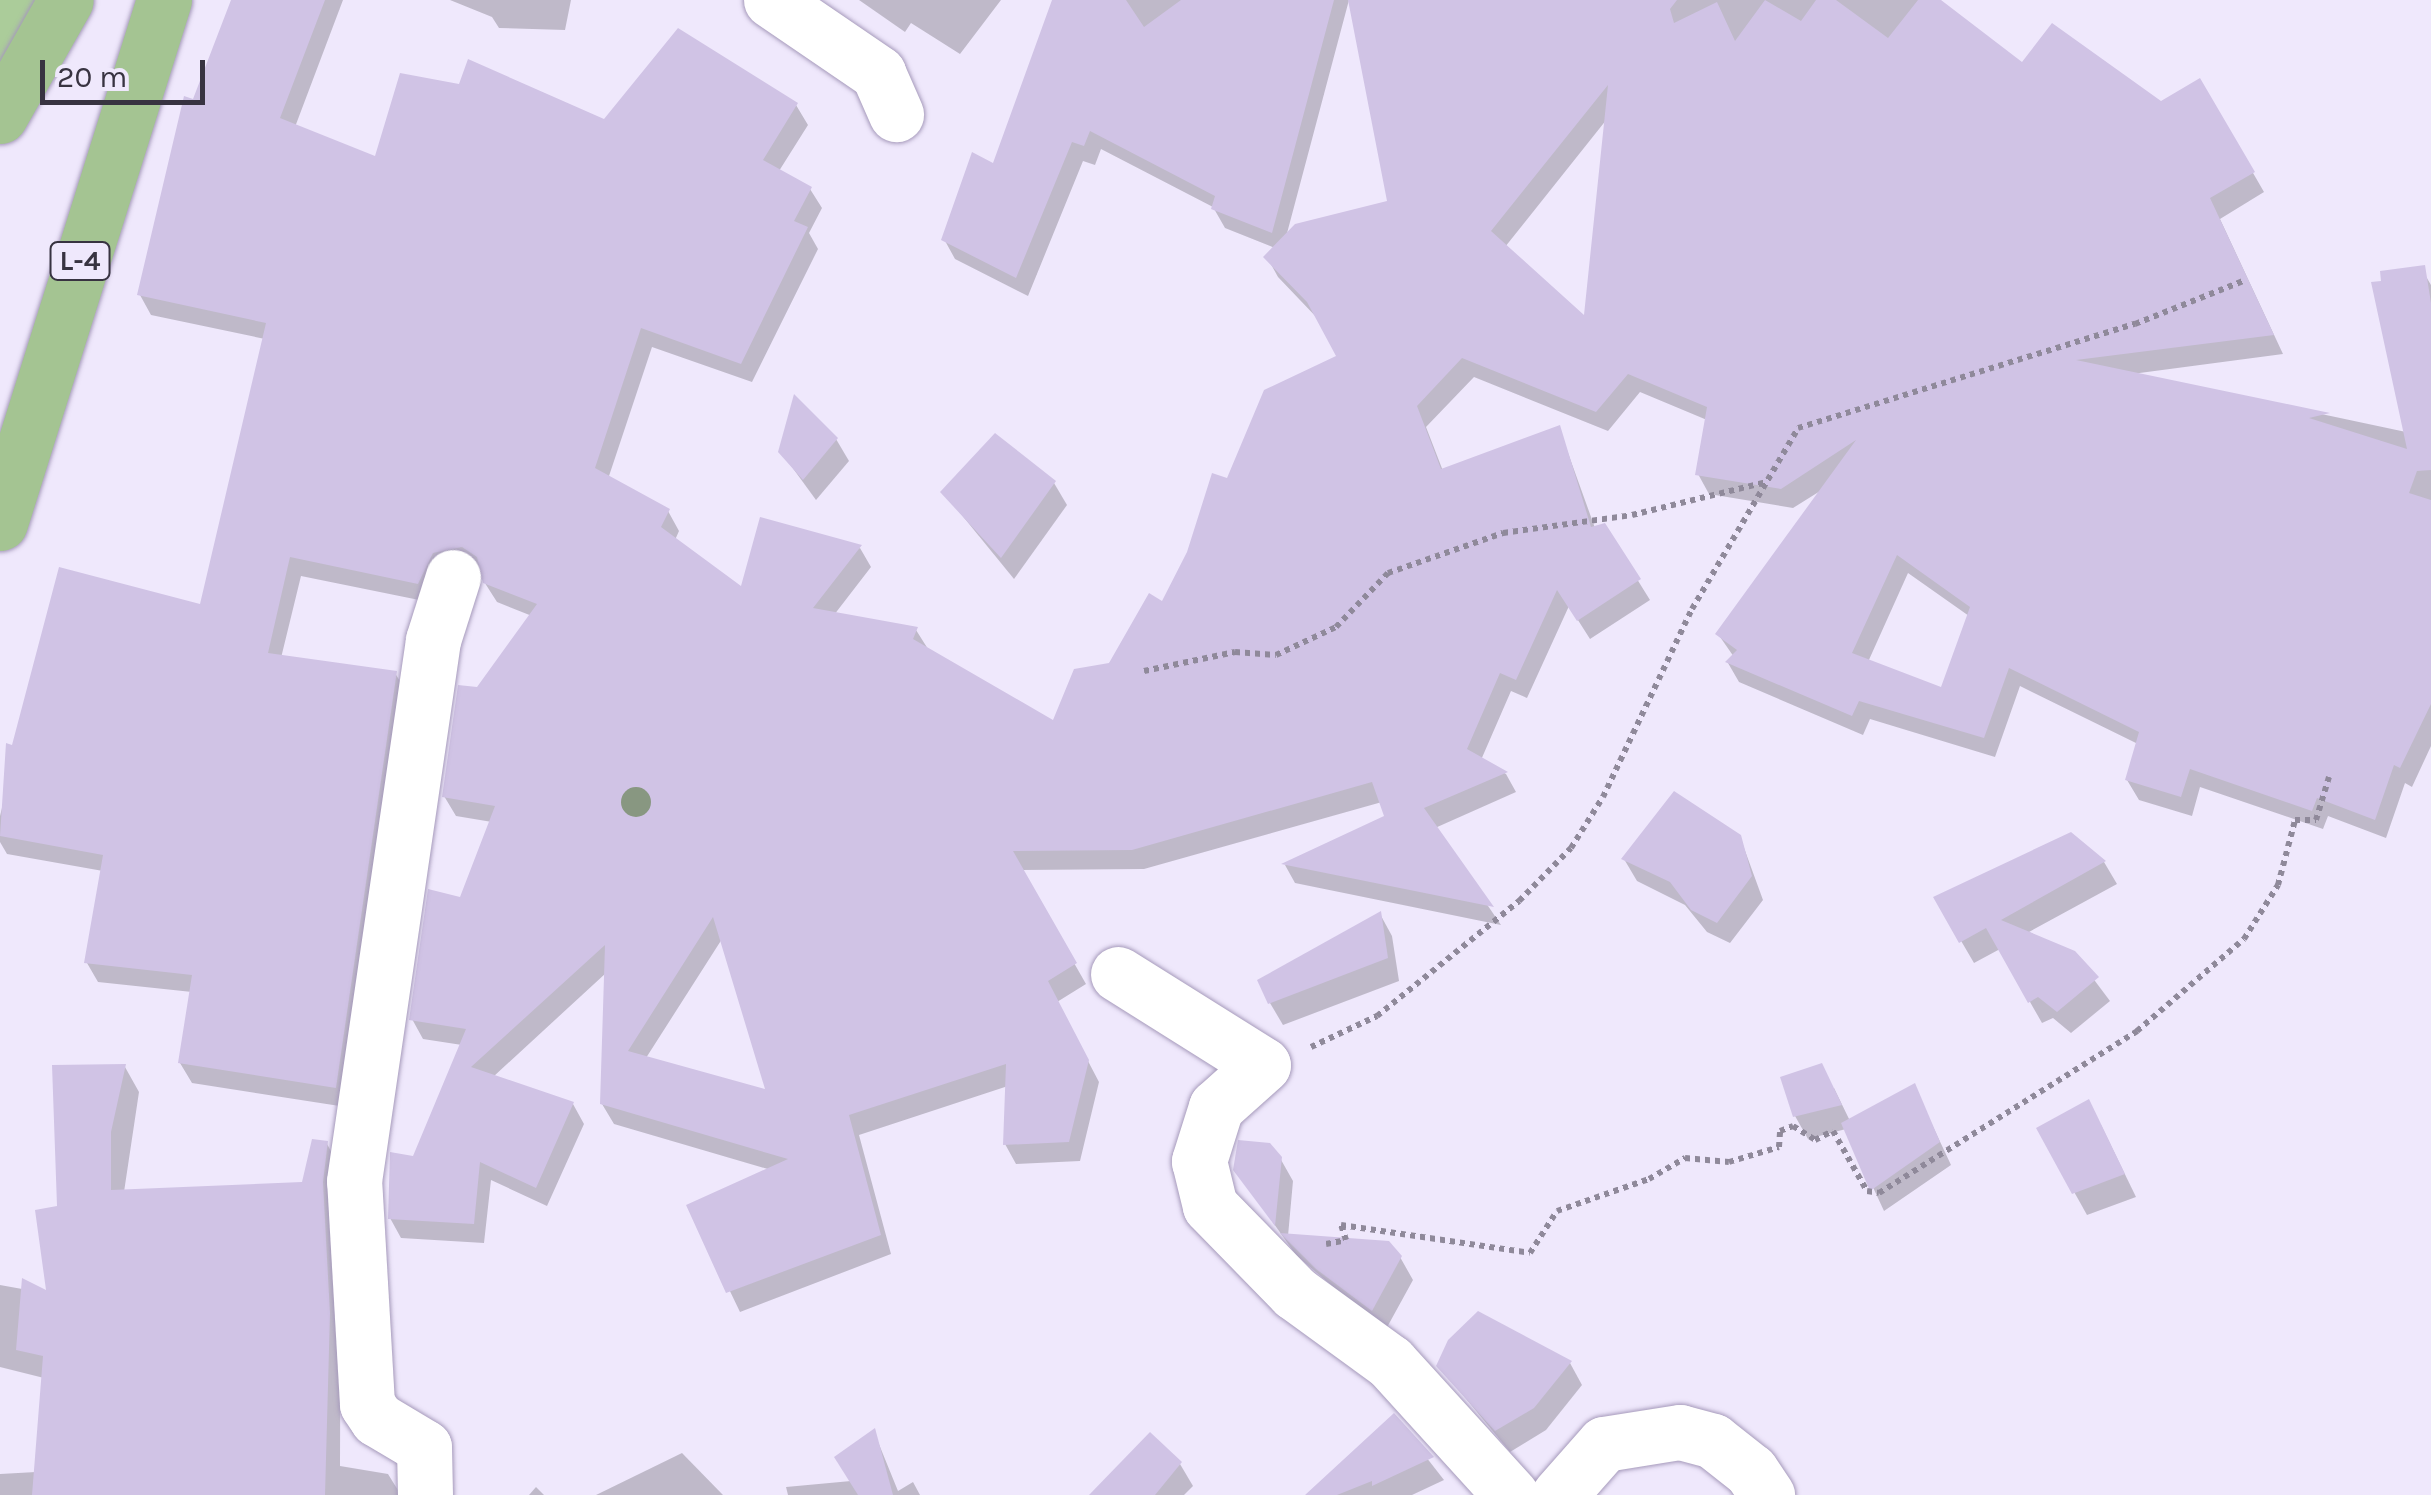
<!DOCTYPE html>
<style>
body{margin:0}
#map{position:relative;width:2431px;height:1495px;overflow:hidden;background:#efe8fc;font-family:Karla,sans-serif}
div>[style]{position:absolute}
.green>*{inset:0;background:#abcc9a}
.shadow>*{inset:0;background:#0003}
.building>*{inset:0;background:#d0c3e5}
.path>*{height:6px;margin-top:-3px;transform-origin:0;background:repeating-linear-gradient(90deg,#8f899a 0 5px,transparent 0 10px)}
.roads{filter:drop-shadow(0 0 2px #a69abb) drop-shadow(0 0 2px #a69abb)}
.minor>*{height:55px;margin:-27.5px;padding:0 27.5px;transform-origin:27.5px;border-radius:27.5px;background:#fff}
.major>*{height:55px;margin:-27.5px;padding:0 27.5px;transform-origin:27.5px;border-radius:27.5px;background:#a4c492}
.trees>*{width:30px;height:30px;margin:-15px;border-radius:50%;background:#889781}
span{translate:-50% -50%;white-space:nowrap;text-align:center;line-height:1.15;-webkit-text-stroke:8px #efe8fc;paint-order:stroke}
.shield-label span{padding:2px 8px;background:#efe8fc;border:2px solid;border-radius:8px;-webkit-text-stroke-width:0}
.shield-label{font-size:28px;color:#383341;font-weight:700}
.scale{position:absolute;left:40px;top:60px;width:165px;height:45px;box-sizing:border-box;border:5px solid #383341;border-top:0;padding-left:12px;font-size:30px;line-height:35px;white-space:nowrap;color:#383341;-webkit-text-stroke:8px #efe8fc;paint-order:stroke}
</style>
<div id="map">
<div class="green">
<div style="clip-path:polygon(0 0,38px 0,0 68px)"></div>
</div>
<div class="shadow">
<div style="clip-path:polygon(evenodd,234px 0,343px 0,295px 127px,376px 159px,605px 122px,796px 105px,808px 125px,779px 171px,810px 189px,822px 208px,809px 233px,818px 249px,752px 382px,652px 347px,608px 479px,668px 511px,679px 531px,675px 540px,742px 590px,860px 548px,871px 567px,834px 615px,916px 630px,928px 649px,1054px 724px,1163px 604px,1228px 481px,1340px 357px,1320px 321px,1278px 277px,1267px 257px,1275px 248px,1225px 228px,1213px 207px,1101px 149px,1095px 165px,1083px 161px,1028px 296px,955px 259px,944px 239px,994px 166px,1055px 0,1349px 0,1286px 237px,1390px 203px,1351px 0,1937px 0,2022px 66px,2161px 104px,2200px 81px,2264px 192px,2220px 219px,2283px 354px,2132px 374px,2406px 432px,2421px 268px,2431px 285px,2431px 746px,2412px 787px,2405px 783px,2386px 838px,2328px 816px,2323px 829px,2200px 787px,2192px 816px,2139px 800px,2127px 780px,2138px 744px,2020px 686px,1995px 757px,1870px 719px,1863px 735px,1739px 682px,1728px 663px,1734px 657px,1718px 634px,1825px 488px,1793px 508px,1709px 494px,1698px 474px,1707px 420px,1640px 392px,1608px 431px,1474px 377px,1426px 427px,1443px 471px,1559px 428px,1595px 528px,1604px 526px,1650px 600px,1590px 639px,1569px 606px,1527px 698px,1511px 691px,1481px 760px,1506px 774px,1516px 792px,1435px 828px,1501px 925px,1295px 883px,1285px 865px,1388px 817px,1382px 802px,1144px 869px,1021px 870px,1086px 984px,1057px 1002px,1099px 1082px,1080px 1161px,1016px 1164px,1005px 1144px,1008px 1086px,859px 1135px,891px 1254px,740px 1312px,689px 1206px,771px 1170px,614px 1124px,602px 1104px,606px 973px,493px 1077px,573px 1104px,584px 1124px,547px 1206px,491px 1180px,484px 1243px,401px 1238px,390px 1218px,392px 1155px,415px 1159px,462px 1045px,423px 1039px,412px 1019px,492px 822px,456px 816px,444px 796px,479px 690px,532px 616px,497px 602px,474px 566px,429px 602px,301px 576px,281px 658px,395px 673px,407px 693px,346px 1107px,192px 1083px,180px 1063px,192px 992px,98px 982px,87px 963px,103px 871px,7px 854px,0 842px,0 816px,61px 570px,202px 607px,265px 339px,151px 315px,140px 295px,194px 102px,234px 0,1607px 119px,1586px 320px,1505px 247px,1607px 119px,234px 0,1908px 573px,1969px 616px,1942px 690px,1868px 662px,1908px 573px,234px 0,722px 939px,768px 1092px,646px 1058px,722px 939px)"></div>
<div style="clip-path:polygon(450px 0,571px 0,565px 30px,499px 28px,492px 17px)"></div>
<div style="clip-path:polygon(859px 0,1001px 0,960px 54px,911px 23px,905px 32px)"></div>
<div style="clip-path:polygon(836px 439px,849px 461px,816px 500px,781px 452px)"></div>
<div style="clip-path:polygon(1054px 483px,1067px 505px,1014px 579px,943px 492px)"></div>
<div style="clip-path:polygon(2071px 835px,2104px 862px,2117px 884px,2029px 932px,2074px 953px,2110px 1001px,2071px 1033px,2053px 1018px,2042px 1023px,2000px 949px,1974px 963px,1936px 898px)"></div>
<div style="clip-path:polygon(1740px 837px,1763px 900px,1730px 943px,1707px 932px,1685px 905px,1637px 881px,1624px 859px)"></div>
<div style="clip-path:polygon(1380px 914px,1392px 936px,1399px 981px,1283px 1025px,1270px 1003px)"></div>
<div style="clip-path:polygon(125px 1067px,139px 1092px,124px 1192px,304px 1185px,327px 1144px,341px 1169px,340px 1466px,388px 1474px,401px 1495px,0 1495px,0 1474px,36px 1472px,44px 1378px,0 1367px,0 1285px,50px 1294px,60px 1208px)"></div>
<div style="clip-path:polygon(1914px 1086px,1951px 1165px,1884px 1211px,1846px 1129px,1808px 1139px,1795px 1116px,1834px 1088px,1850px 1121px)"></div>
<div style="clip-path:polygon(2101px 1125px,2136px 1197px,2087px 1215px,2039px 1129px)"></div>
<div style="clip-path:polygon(1280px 1158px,1293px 1181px,1288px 1236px,1400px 1257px,1413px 1280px,1385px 1331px,1296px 1255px,1236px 1170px)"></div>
<div style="clip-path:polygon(1570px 1363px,1582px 1385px,1546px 1430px,1510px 1452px,1439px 1366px)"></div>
<div style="clip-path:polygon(1394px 1416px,1444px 1480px,1412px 1495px,1310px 1495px)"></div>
<div style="clip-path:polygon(874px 1432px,898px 1491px,913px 1482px,920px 1495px,788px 1495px,786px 1487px,851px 1481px)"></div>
<div style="clip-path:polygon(682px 1453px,723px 1495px,596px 1495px)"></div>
<div style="clip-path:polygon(1180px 1464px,1193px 1486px,1184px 1495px,1095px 1495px)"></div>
<div style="clip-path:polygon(536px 1487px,544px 1495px,529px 1495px)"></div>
</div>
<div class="building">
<div style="clip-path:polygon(evenodd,231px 0,325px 0,280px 118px,375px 156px,400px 73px,459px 84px,468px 59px,604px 119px,678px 28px,798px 103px,763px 160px,812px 187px,794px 221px,808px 227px,741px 364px,641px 328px,595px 468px,670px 509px,661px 527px,741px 586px,760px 517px,862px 545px,813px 608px,918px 627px,913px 639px,1053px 720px,1074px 669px,1109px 663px,1149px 593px,1162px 601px,1187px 552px,1212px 473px,1227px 478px,1264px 390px,1336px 356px,1307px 302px,1263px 257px,1295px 224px,1387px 201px,1348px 0,1677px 0,1670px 9px,1674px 23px,1717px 2px,1735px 41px,1765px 0,1801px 21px,1816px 0,1836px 0,1888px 38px,1918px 0,1941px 0,2022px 62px,2052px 23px,2161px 101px,2200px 78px,2255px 172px,2210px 198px,2274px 335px,2076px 360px,2330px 413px,2309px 418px,2407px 449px,2371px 282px,2381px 281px,2380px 271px,2425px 265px,2431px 303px,2431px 470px,2417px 471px,2409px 493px,2431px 500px,2431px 704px,2400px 768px,2394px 765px,2375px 820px,2317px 798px,2312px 811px,2190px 769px,2181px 797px,2125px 780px,2139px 732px,2009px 668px,1984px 738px,1859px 701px,1852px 716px,1725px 662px,1737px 650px,1715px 634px,1856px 440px,1781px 489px,1695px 475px,1707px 407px,1628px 374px,1596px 412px,1462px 358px,1417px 406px,1441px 469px,1560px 425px,1591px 527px,1605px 523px,1641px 579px,1577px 621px,1557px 590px,1516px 680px,1500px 673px,1467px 749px,1508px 772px,1424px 808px,1494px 907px,1281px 864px,1384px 816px,1372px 782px,1132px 850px,1013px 851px,1077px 963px,1048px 981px,1089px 1060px,1069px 1142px,1003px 1145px,1006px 1064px,849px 1115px,881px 1235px,726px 1293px,686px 1205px,788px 1159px,600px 1104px,605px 945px,471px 1067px,574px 1102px,536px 1188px,480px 1162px,474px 1224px,388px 1219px,390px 1152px,413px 1156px,466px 1029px,409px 1020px,428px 889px,460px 897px,495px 806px,442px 797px,458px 685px,477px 687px,537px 604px,483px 583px,477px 557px,462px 547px,433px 553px,418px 584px,290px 557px,268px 653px,397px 671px,336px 1088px,178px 1063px,192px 975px,84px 963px,103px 855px,0 836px,6px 743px,12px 745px,59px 567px,200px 604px,266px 323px,137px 295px,184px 96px,193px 99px,231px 0,1608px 85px,1584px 315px,1491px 231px,1608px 85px,231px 0,1897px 555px,1970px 607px,1941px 687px,1852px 653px,1897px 555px,231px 0,713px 917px,765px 1089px,628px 1051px,713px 917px)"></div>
<div style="clip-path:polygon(1052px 0,1126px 0,1144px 27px,1181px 0,1334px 0,1272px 233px,1211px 209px,1215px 196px,1090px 131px,1084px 146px,1072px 142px,1016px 278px,941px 240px,972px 152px,993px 163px)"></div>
<div style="clip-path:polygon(794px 394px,838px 438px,803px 480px,778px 452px)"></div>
<div style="clip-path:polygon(995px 433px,1056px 481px,1001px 558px,940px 492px)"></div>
<div style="clip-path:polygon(1674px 791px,1741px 835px,1752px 876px,1717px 923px,1691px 910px,1670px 882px,1621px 859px)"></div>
<div style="clip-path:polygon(2071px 832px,2106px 861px,2001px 920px,2075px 951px,2099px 977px,2057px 1012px,2038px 997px,2028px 1003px,1986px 928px,1959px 943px,1933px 897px)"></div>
<div style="clip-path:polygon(1381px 911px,1388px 958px,1268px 1004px,1257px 980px)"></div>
<div style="clip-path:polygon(1822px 1063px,1842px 1105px,1793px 1117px,1780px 1077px)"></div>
<div style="clip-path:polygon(126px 1064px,111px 1132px,111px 1190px,302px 1182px,312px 1139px,328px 1141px,323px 1182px,330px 1313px,325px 1495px,32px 1495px,43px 1356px,16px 1350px,22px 1278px,46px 1290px,35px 1210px,57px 1206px,52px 1065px)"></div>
<div style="clip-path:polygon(1915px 1083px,1940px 1142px,1870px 1191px,1841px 1123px)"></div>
<div style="clip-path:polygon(2089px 1099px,2125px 1174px,2072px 1194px,2036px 1128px)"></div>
<div style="clip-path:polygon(1238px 1140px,1270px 1143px,1282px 1157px,1275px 1226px,1233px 1170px)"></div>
<div style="clip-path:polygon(1280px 1233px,1389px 1241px,1402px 1256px,1372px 1311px,1316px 1269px)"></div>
<div style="clip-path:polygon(1478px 1311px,1572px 1361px,1534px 1408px,1495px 1431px,1436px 1366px,1448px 1340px)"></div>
<div style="clip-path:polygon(1394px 1413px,1434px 1457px,1372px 1486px,1372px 1481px,1337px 1495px,1305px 1495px)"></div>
<div style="clip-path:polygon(875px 1428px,893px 1495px,858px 1495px,834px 1457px)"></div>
<div style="clip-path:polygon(1150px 1432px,1182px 1462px,1155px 1495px,1089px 1495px)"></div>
</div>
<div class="path">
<div style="left:1144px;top:671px;width:93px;rotate:-11.8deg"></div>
<div style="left:1235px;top:652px;width:41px;rotate:4.2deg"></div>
<div style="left:1276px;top:655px;width:66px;rotate:-25deg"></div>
<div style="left:1336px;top:627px;width:75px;rotate:-46.1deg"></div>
<div style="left:1388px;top:573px;width:122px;rotate:-19.2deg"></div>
<div style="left:1503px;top:533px;width:130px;rotate:-7.9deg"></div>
<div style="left:1632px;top:515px;width:138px;rotate:-13.8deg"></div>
<div style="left:1311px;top:1047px;width:73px;rotate:-25.2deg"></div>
<div style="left:1377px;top:1016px;width:183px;rotate:-39deg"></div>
<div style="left:1519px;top:901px;width:74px;rotate:-45.5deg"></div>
<div style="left:1571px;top:848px;width:60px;rotate:-57.9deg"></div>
<div style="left:1603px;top:797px;width:208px;rotate:-64.7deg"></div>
<div style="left:1692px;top:609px;width:210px;rotate:-59.6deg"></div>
<div style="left:1798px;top:428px;width:353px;rotate:-17.2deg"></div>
<div style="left:2135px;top:324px;width:116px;rotate:-21.7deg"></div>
<div style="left:1326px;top:1244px;width:20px;rotate:-11deg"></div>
<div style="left:1346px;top:1240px;width:16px;rotate:-108deg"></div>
<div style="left:1341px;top:1225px;width:191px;rotate:8.4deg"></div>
<div style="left:1530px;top:1253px;width:50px;rotate:-57.3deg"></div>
<div style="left:1557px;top:1211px;width:97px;rotate:-19.2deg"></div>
<div style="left:1649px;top:1179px;width:42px;rotate:-30.3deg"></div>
<div style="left:1685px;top:1158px;width:44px;rotate:5.2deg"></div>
<div style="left:1729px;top:1162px;width:52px;rotate:-16.7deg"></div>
<div style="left:1779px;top:1147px;width:16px;rotate:-86deg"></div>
<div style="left:1780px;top:1131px;width:14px;rotate:-21deg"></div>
<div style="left:1793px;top:1126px;width:26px;rotate:32deg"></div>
<div style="left:1815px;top:1140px;width:20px;rotate:-27deg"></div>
<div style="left:1833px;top:1131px;width:69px;rotate:60.5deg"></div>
<div style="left:1867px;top:1191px;width:12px;rotate:9deg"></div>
<div style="left:1879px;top:1193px;width:305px;rotate:-32.1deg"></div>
<div style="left:2137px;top:1031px;width:141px;rotate:-40.7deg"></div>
<div style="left:2244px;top:939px;width:64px;rotate:-57.8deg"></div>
<div style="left:2278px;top:885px;width:67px;rotate:-75.3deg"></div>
<div style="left:2295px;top:820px;width:21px"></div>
<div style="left:2316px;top:820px;width:45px;rotate:-73.2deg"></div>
</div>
<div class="roads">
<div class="minor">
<div style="left:771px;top:0;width:130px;rotate:34.3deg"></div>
<div style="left:878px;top:73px;width:45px;rotate:66.3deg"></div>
<div style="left:1118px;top:974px;width:171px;rotate:32.1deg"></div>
<div style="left:1263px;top:1065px;width:63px;rotate:138.2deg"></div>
<div style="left:1216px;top:1107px;width:57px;rotate:107.5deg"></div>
<div style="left:1199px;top:1161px;width:46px;rotate:76.3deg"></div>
<div style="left:1210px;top:1206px;width:122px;rotate:45.7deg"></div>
<div style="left:1295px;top:1293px;width:117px;rotate:36deg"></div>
<div style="left:1390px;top:1362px;width:180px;rotate:47.7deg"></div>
<div style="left:425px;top:1495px;width:48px;rotate:-91.2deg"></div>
<div style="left:424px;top:1447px;width:55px;rotate:-149.2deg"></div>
<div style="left:377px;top:1419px;width:18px;rotate:-124deg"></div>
<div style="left:367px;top:1404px;width:223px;rotate:-93.3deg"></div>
<div style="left:354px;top:1181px;width:547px;rotate:-81.69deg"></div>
<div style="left:433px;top:640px;width:66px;rotate:-72.4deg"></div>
<div style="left:1559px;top:1495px;width:68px;rotate:-48.6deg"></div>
<div style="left:1604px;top:1444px;width:77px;rotate:-9deg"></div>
<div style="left:1680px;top:1432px;width:34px;rotate:15deg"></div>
<div style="left:1713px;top:1441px;width:48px;rotate:38.3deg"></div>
<div style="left:1751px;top:1471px;width:29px;rotate:56deg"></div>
</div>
<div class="major">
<div style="left:0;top:116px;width:133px;rotate:-60.4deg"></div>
<div style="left:0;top:523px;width:548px;rotate:-72.59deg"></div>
</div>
</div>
<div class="trees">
<div style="left:636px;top:802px"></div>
</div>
<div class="shield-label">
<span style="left:80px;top:261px">L-4</span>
</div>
<div class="scale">20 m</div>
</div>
